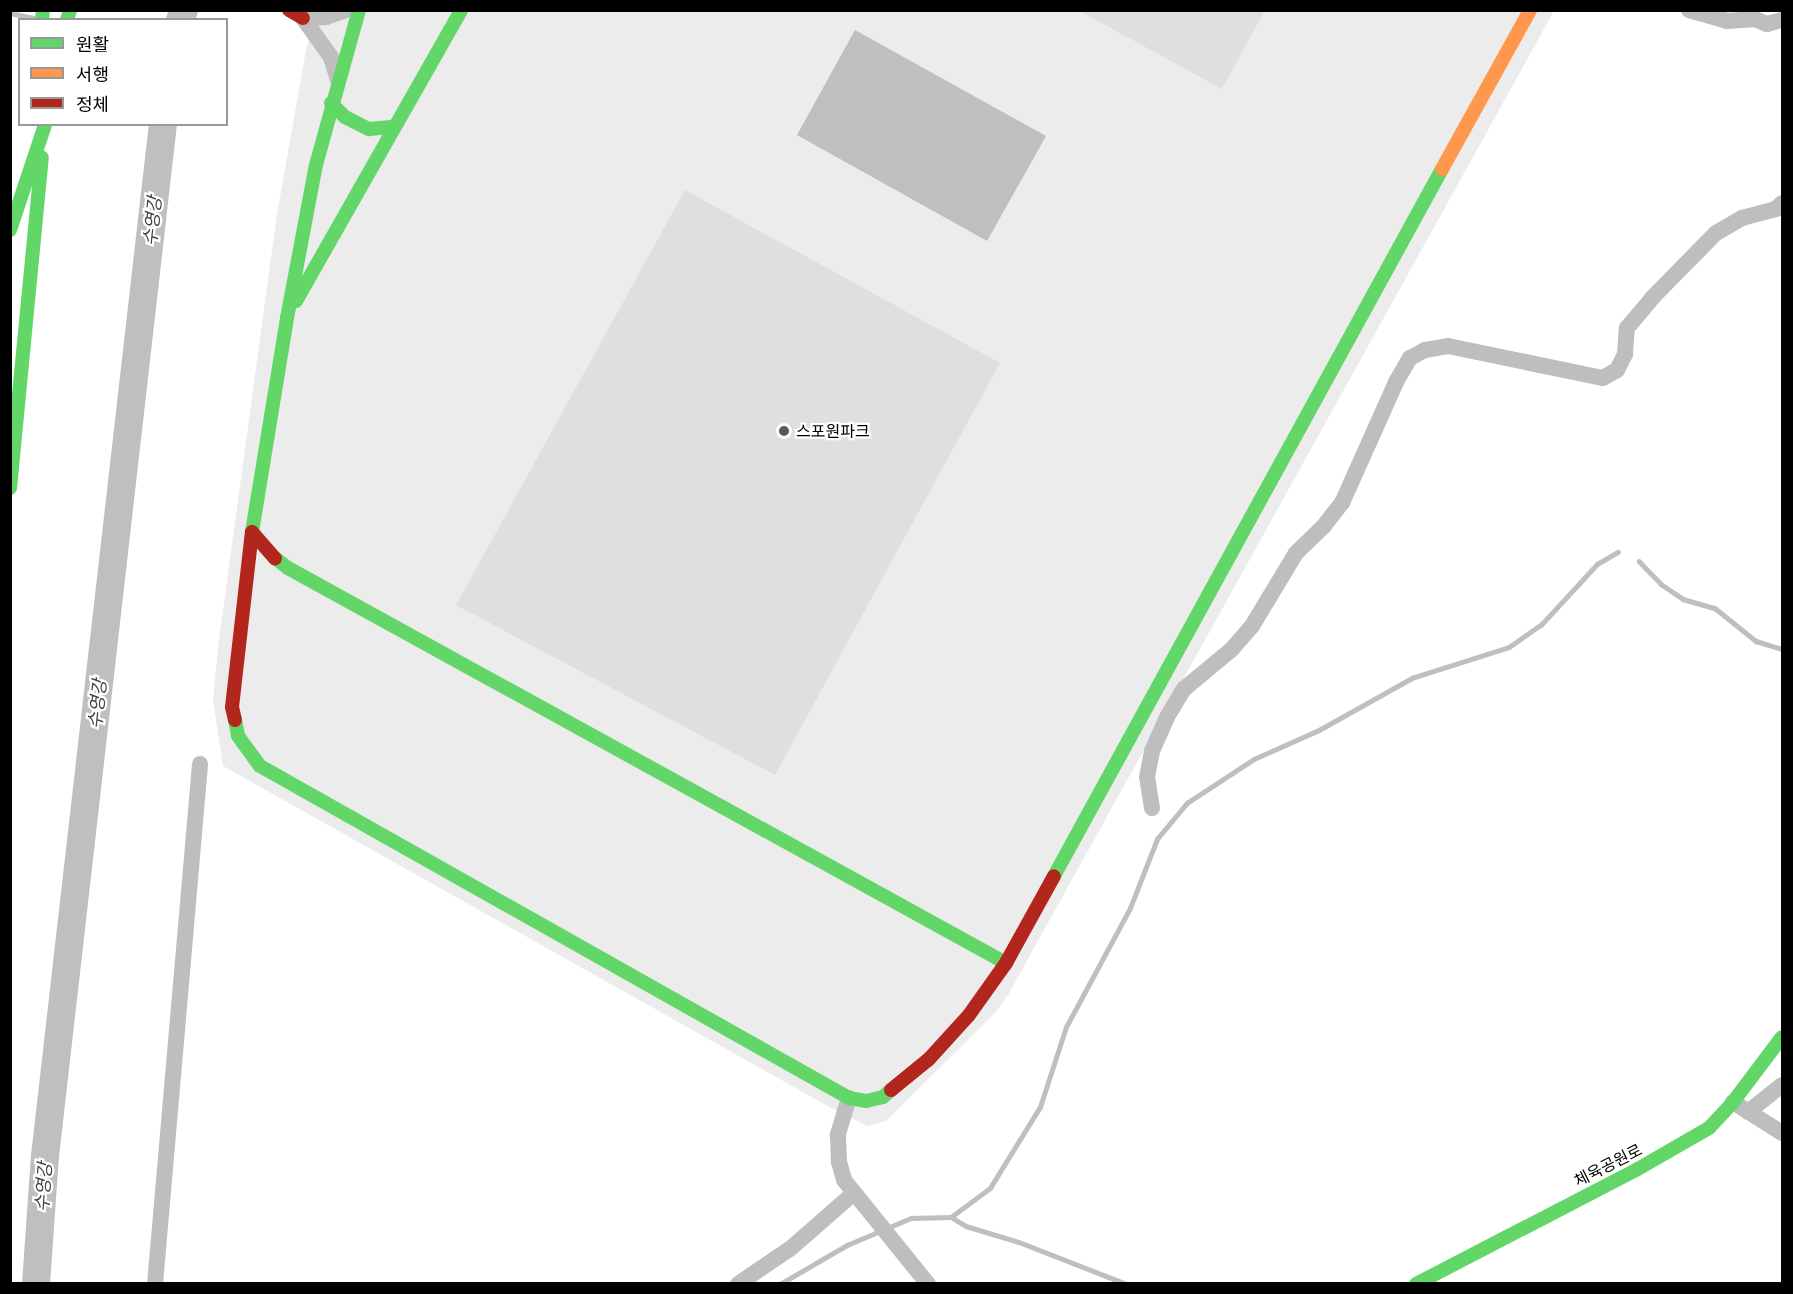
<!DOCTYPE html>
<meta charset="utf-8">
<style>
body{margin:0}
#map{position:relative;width:1793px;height:1294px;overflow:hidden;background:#fff;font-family:Lato,"Noto Sans KR",sans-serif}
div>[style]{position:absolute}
.green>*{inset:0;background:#ececec}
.water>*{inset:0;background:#bfbfbf}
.stream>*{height:4.5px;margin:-2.25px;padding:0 2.25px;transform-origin:2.25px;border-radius:2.25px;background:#bfbfbf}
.river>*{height:28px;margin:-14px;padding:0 14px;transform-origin:14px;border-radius:14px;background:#bfbfbf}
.building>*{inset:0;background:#dfdfdf}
.street>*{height:16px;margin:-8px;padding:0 8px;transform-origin:8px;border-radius:8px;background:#bebebe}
.fast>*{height:14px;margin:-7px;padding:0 7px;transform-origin:7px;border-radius:7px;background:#63d668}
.slow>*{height:14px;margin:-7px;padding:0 7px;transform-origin:7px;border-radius:7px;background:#ff974d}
.jam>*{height:14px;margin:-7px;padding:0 7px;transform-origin:7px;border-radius:7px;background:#b3261e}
.dots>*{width:16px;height:16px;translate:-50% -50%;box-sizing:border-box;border:3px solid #fff;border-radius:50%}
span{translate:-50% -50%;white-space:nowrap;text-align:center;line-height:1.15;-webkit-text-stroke:4.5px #fff;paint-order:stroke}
.poi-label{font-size:16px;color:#000}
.left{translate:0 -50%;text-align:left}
.street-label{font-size:16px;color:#000}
.water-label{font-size:18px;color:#444;font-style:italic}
.frame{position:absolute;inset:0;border:12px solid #000;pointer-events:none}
.legend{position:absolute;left:18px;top:18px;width:210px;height:108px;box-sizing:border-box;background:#fff;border:2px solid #999;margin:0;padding:8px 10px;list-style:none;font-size:18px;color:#000}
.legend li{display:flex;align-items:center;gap:12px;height:30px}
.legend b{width:30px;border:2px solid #999}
</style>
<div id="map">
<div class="green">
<div style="clip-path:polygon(317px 11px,1554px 11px,1008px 995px,996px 1012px,886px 1121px,868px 1126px,833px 1109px,223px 766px,213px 700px,218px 647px,277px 214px,306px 50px)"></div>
</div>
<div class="water">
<div style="clip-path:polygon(855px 30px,1046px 136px,987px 241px,797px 135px)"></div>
</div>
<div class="stream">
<div style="left:10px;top:13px;width:25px;rotate:12deg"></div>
<div style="left:1639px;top:561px;width:32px;rotate:46deg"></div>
<div style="left:1661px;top:584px;width:27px;rotate:34deg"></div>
<div style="left:1683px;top:599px;width:33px;rotate:16deg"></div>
<div style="left:1715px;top:608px;width:53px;rotate:38.8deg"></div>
<div style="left:1756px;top:641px;width:27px;rotate:17deg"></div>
<div style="left:951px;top:1217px;width:17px;rotate:31deg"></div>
<div style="left:966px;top:1226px;width:55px;rotate:16.8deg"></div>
<div style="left:1019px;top:1242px;width:116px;rotate:21.3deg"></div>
<div style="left:780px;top:1284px;width:78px;rotate:-30.2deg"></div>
<div style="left:847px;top:1245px;width:69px;rotate:-22.9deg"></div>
<div style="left:911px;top:1218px;width:40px;rotate:-1.4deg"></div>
<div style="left:951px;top:1217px;width:49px;rotate:-36.6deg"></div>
<div style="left:990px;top:1188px;width:95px;rotate:-58.3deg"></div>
<div style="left:1040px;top:1107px;width:84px;rotate:-72deg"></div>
<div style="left:1066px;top:1027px;width:135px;rotate:-61.7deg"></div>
<div style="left:1130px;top:908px;width:74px;rotate:-68.6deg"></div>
<div style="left:1157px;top:839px;width:47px;rotate:-50.2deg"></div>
<div style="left:1187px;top:803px;width:80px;rotate:-33.3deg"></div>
<div style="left:1254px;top:759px;width:71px;rotate:-24deg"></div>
<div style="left:1319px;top:730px;width:107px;rotate:-29.2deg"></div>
<div style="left:1412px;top:678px;width:102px;rotate:-17.7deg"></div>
<div style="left:1509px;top:647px;width:39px;rotate:-35deg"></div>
<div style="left:1541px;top:625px;width:83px;rotate:-47.4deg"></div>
<div style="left:1597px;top:564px;width:24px;rotate:-30deg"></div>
</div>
<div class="river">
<div style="left:180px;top:20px;width:11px;rotate:-68deg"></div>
<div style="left:36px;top:1284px;width:128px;rotate:-86deg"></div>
<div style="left:45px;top:1156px;width:1039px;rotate:-83.48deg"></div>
</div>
<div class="building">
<div style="clip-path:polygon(1078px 10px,1265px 10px,1222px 89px)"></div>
<div style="clip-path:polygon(685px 190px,1000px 363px,775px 775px,456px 605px)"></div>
</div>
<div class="street">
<div style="left:1689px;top:10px;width:40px;rotate:16deg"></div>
<div style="left:1727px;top:21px;width:28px;rotate:-4deg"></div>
<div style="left:1755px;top:19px;width:13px;rotate:23deg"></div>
<div style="left:1767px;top:24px;width:16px;rotate:-15deg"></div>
<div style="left:338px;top:80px;width:24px;rotate:-107deg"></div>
<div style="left:331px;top:57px;width:48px;rotate:-125.7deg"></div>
<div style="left:303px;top:18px;width:23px;rotate:-2deg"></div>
<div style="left:326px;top:17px;width:21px;rotate:-19deg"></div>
<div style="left:1152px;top:808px;width:31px;rotate:-99deg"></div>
<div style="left:1147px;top:777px;width:26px;rotate:-79deg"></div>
<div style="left:1152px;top:751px;width:37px;rotate:-66deg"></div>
<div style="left:1167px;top:717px;width:33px;rotate:-59deg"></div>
<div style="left:1184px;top:689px;width:62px;rotate:-39.8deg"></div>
<div style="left:1232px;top:649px;width:30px;rotate:-49deg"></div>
<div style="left:1252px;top:626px;width:85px;rotate:-58.9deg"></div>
<div style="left:1296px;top:553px;width:37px;rotate:-44deg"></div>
<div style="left:1323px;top:527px;width:31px;rotate:-52deg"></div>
<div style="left:1342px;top:503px;width:133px;rotate:-65.9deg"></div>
<div style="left:1396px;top:382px;width:28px;rotate:-60deg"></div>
<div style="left:1410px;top:358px;width:17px;rotate:-28deg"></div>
<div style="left:1425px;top:350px;width:23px;rotate:-10deg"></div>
<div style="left:1448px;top:346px;width:158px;rotate:11.7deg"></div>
<div style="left:1603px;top:378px;width:16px;rotate:-30deg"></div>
<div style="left:1617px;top:370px;width:18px;rotate:-63deg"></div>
<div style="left:1625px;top:354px;width:26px;rotate:-86deg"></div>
<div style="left:1627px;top:328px;width:42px;rotate:-49.8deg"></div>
<div style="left:1654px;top:296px;width:88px;rotate:-45.5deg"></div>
<div style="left:1716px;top:233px;width:30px;rotate:-30deg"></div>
<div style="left:1742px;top:218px;width:35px;rotate:-15deg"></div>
<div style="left:1776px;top:209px;width:8px;rotate:-45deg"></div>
<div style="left:849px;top:1098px;width:39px;rotate:107deg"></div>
<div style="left:838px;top:1135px;width:27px;rotate:88deg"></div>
<div style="left:839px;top:1162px;width:19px;rotate:74deg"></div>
<div style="left:844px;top:1180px;width:134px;rotate:51.1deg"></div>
<div style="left:1733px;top:1102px;width:58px;rotate:32.3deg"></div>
<div style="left:1748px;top:1112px;width:43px;rotate:-38.5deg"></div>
<div style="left:155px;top:1284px;width:522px;rotate:-85.05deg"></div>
<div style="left:738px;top:1284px;width:64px;rotate:-34.2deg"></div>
<div style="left:791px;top:1248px;width:82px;rotate:-41.1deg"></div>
</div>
<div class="fast">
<div style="left:42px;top:20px;width:10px;rotate:-84deg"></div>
<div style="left:67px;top:20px;width:10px;rotate:-73deg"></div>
<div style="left:331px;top:103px;width:20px;rotate:45deg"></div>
<div style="left:345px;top:117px;width:27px;rotate:27deg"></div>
<div style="left:369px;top:129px;width:25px;rotate:-5deg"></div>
<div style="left:10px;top:230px;width:111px;rotate:-71.6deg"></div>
<div style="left:296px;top:301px;width:335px;rotate:-60.4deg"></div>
<div style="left:10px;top:488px;width:332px;rotate:-84.5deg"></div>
<div style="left:252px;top:532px;width:217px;rotate:-80.7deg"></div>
<div style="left:287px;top:318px;width:156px;rotate:-79.3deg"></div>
<div style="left:316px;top:165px;width:161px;rotate:-74.5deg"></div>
<div style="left:275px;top:558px;width:16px;rotate:38deg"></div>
<div style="left:288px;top:568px;width:819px;rotate:28.82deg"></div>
<div style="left:235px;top:720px;width:16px;rotate:79deg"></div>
<div style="left:238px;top:736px;width:37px;rotate:54deg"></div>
<div style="left:260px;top:766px;width:676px;rotate:29.41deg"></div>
<div style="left:849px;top:1098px;width:17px;rotate:10deg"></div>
<div style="left:866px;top:1101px;width:17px;rotate:-13deg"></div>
<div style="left:883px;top:1097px;width:11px;rotate:-41deg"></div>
<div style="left:1054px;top:876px;width:806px;rotate:-61.24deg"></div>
<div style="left:1416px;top:1284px;width:248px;rotate:-27.4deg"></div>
<div style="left:1636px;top:1170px;width:84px;rotate:-29.9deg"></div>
<div style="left:1709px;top:1128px;width:35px;rotate:-47deg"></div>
<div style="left:1733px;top:1102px;width:81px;rotate:-53deg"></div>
</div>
<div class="slow">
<div style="left:1442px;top:169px;width:182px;rotate:-61deg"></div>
</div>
<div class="jam">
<div style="left:289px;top:10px;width:16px;rotate:30deg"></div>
<div style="left:235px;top:720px;width:13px;rotate:-103deg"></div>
<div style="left:232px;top:707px;width:176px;rotate:-83.5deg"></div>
<div style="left:252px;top:532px;width:35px;rotate:49deg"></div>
<div style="left:891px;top:1090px;width:49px;rotate:-39.2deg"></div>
<div style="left:929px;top:1059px;width:59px;rotate:-47.7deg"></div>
<div style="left:969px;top:1015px;width:64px;rotate:-54.6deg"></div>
<div style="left:1006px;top:963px;width:99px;rotate:-61.1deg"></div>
</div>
<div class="dots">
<div style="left:784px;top:431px;background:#595959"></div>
</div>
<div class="poi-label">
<span class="left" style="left:796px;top:431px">스포원파크</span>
</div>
<div class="street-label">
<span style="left:1608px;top:1165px;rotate:-27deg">체육공원로</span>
</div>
<div class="water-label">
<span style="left:152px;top:221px;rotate:-84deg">수영강</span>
<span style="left:97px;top:704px;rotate:-84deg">수영강</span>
<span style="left:43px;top:1187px;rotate:-86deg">수영강</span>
</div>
<div class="frame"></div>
<ul class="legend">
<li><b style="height:8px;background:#63d668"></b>원활</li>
<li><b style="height:8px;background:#ff974d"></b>서행</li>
<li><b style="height:8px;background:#b3261e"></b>정체</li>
</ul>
</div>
